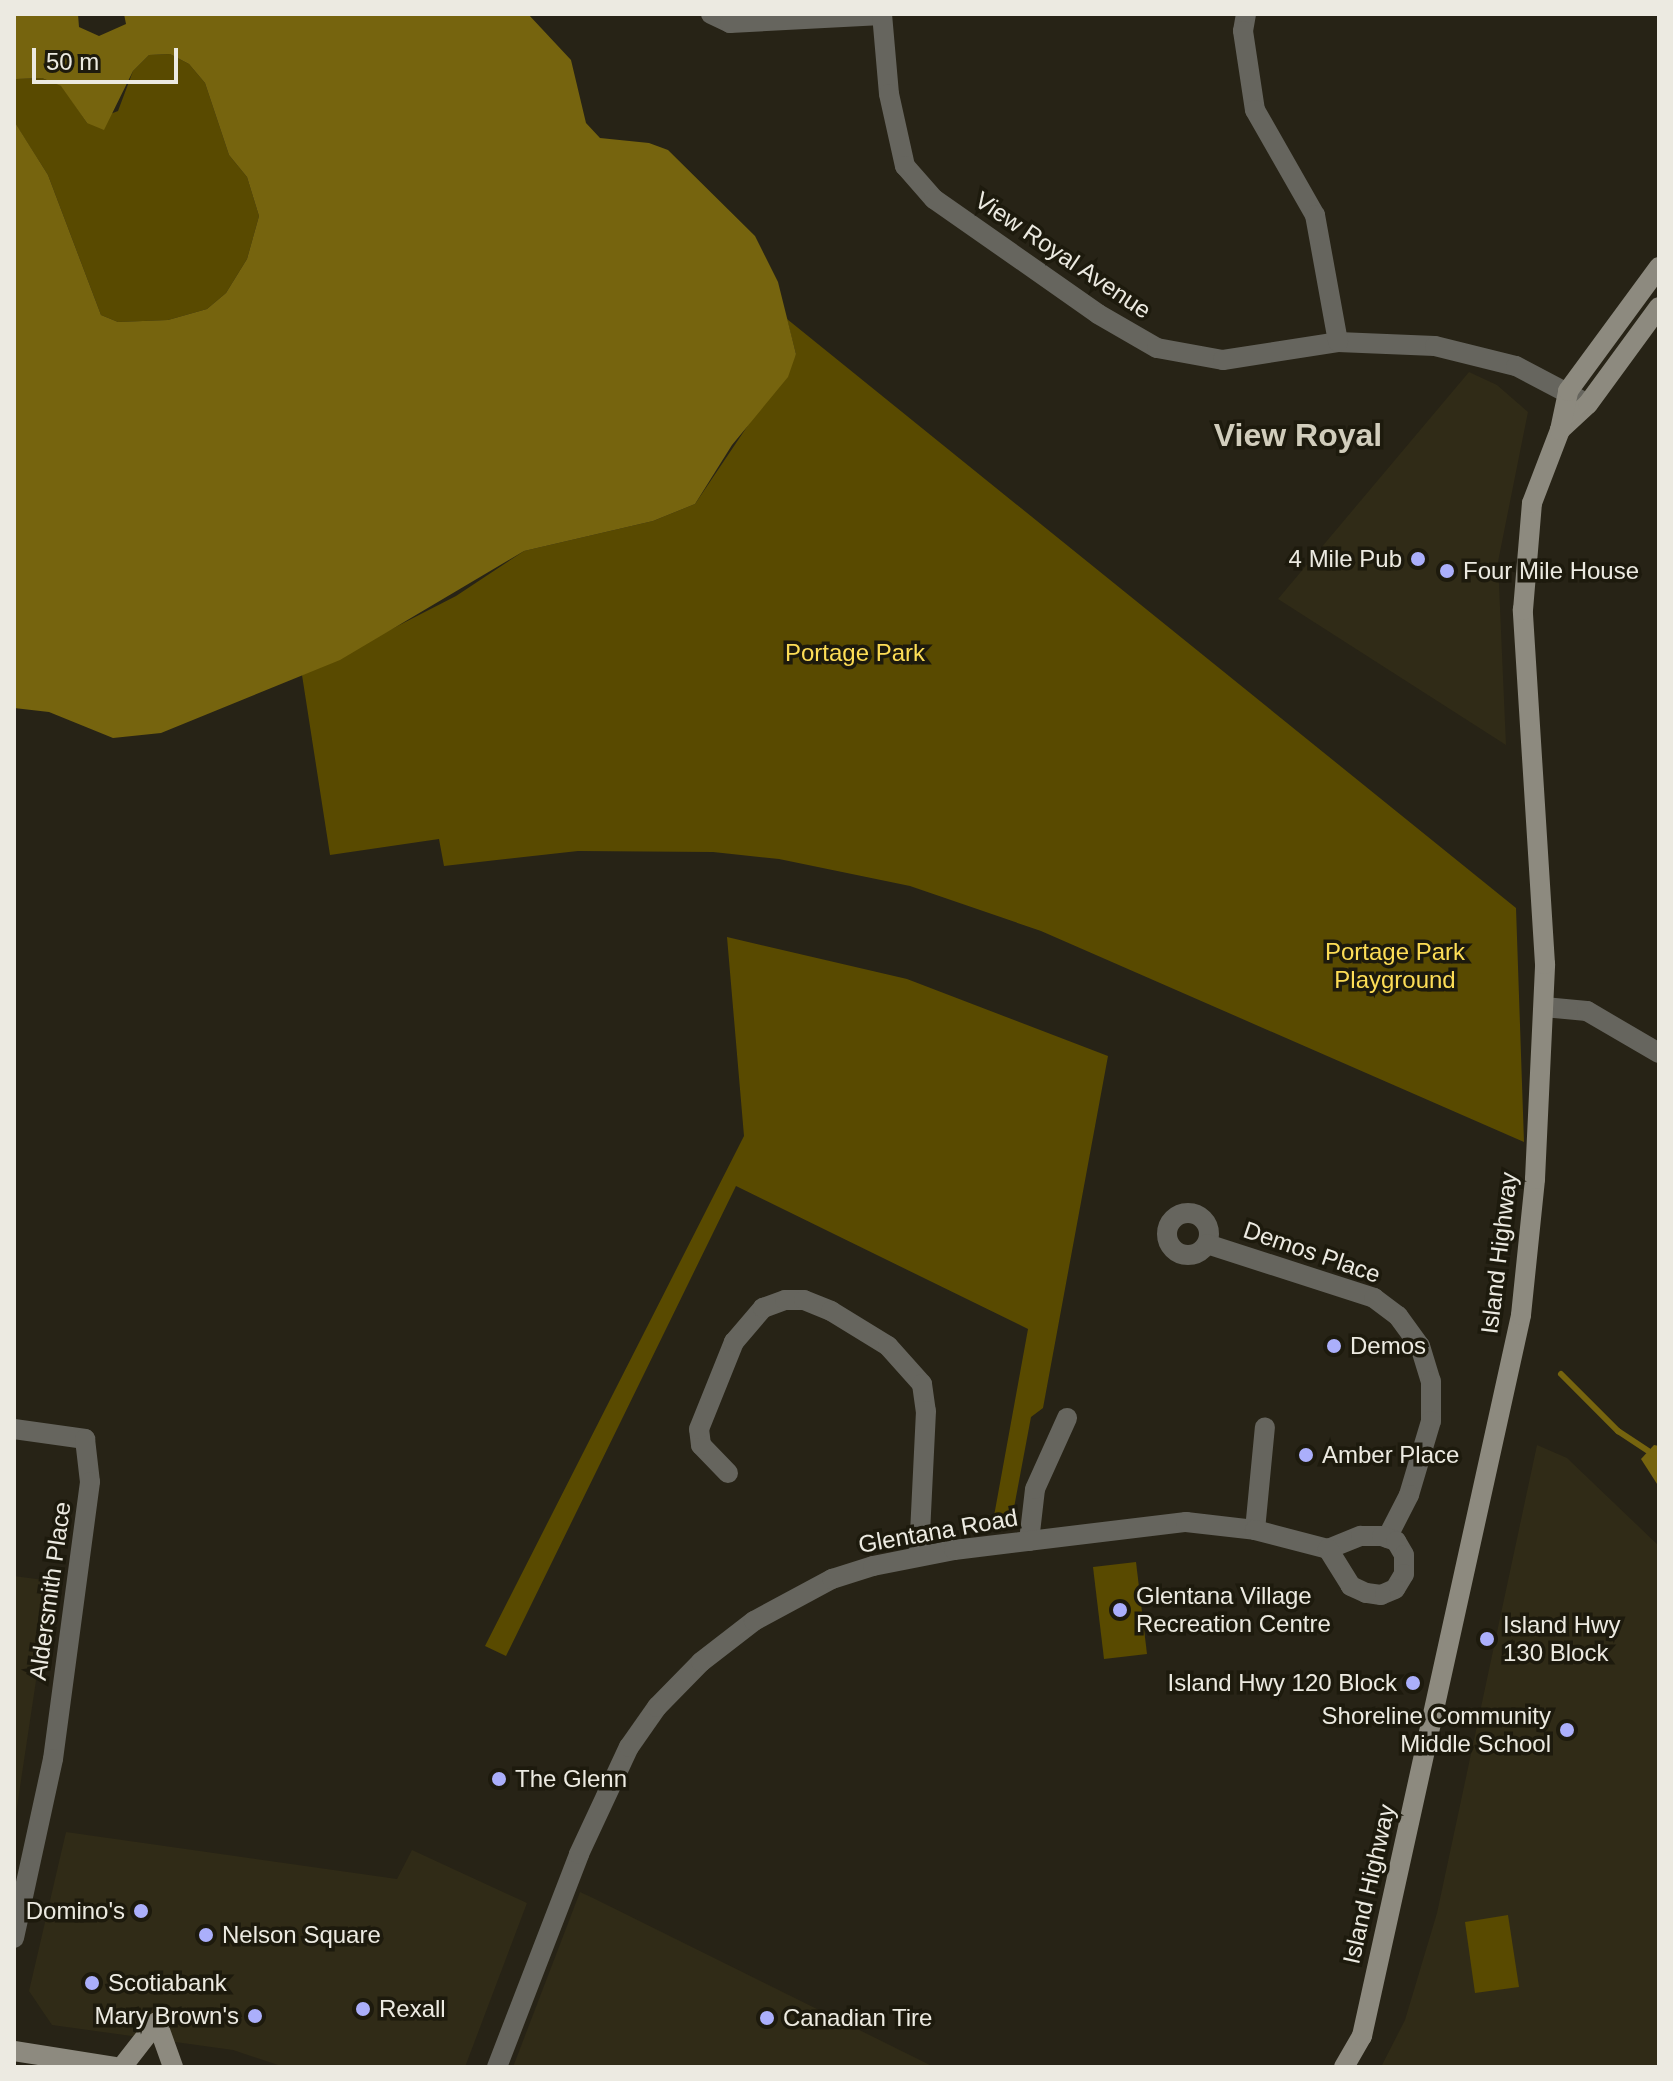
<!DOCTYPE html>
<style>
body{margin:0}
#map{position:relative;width:1673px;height:2081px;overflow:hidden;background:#272316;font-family:Helvetica,sans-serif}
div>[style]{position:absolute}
.built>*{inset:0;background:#302b17}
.green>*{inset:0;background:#594a00}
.water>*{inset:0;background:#76640e}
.stream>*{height:6px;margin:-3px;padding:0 3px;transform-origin:3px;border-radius:3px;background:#76640e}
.minor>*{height:20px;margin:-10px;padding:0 10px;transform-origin:10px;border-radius:10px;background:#66655e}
.minor>.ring{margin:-10px;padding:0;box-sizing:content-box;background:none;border:20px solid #66655e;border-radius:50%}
.secondary>*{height:20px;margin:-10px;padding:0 10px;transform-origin:10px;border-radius:10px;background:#8d8a7f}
.dots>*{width:22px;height:22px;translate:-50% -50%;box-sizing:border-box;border:4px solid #1d1a0d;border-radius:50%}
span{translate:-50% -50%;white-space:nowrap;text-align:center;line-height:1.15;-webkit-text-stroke:7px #1d1a0d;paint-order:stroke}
.street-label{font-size:24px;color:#eceae1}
.poi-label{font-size:24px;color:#eceae1}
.right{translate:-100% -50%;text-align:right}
.left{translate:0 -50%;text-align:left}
.park-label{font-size:24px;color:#fddd56}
.district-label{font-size:32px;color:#d1cdbc;font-weight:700}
.frame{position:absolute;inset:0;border:16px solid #eceae1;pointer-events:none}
.scale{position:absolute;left:32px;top:48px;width:146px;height:36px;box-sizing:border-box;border:4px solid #eceae1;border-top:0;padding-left:10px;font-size:24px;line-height:28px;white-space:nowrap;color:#eceae1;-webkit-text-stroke:6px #1d1a0d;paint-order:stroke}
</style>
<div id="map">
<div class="built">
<div style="clip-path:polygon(1469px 372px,1497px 385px,1528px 412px,1498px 562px,1506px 745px,1278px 599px)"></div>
<div style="clip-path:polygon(1537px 1445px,1567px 1458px,1659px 1546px,1659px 2067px,1381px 2067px,1405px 2020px,1437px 1913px)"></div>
<div style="clip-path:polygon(14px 1576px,51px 1581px,14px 1827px)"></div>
<div style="clip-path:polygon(66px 1832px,397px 1879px,412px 1850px,527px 1903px,465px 2067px,284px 2067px,233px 2050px,52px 2025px,29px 1991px)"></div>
<div style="clip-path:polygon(580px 1892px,593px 1898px,934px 2067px,513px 2067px)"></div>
</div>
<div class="green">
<div style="clip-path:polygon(170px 54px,189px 64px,205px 83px,229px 155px,247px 177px,259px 216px,247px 259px,226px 293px,207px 309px,168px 320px,118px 322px,101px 315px,48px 175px,15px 123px,14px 85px,15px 79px,42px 78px,62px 86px,87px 123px,118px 111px,133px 71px,149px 55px)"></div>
<div style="clip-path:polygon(787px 319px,1516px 908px,1524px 1142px,1041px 931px,910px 886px,779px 859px,713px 852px,578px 851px,444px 866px,439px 839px,330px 855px,302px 675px,456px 596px,524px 551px,653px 521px,695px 504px,796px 354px)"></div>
<div style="clip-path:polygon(727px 937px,907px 979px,1108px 1056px,1043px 1408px,1031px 1417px,1013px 1513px,994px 1516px,1028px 1329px,736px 1186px,506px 1656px,485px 1646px,744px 1136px)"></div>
<div style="clip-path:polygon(1136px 1562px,1147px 1654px,1104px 1659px,1093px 1567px)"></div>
<div style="clip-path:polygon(1508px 1915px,1519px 1987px,1475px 1993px,1465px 1922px)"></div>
</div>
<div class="water">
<div style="clip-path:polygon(14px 14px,78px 14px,79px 27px,99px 36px,126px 24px,124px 14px,528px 14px,571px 60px,586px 123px,600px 138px,649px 143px,668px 150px,755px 236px,778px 282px,796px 354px,788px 377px,732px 445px,695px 504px,653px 521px,524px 551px,340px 660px,161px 733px,113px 738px,49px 712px,14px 708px,14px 121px,48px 175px,101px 315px,118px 322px,168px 320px,207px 309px,226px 293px,247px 259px,259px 216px,247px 177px,229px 155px,205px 83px,189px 64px,170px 54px,149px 55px,133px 71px,104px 130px,87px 123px,61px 86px,42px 78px,16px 79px,14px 85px)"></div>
<div style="clip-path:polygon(1654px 1445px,1659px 1446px,1659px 1487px,1641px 1459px)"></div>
</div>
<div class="stream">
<div style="left:1561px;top:1374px;width:81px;rotate:45deg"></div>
<div style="left:1618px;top:1431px;width:49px;rotate:33.4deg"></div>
</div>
<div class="minor">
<div style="left:711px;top:14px;width:21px;rotate:25deg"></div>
<div style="left:730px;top:23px;width:152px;rotate:-3deg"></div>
<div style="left:882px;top:14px;width:80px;rotate:85deg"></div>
<div style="left:889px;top:94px;width:74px;rotate:77.5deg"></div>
<div style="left:905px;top:166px;width:44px;rotate:48.7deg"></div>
<div style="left:934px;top:199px;width:200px;rotate:35deg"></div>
<div style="left:1098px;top:314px;width:68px;rotate:30deg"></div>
<div style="left:1157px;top:348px;width:67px;rotate:10.3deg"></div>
<div style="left:1223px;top:360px;width:116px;rotate:-8.9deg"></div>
<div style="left:1338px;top:342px;width:97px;rotate:2.4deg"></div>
<div style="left:1435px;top:346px;width:83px;rotate:13.9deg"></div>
<div style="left:1516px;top:366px;width:81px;rotate:27.8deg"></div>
<div style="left:1246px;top:14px;width:17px;rotate:100deg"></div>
<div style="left:1243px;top:31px;width:80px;rotate:81.4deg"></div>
<div style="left:1255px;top:110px;width:121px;rotate:60.3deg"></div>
<div style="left:1315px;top:215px;width:129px;rotate:79.7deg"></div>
<div style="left:1544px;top:1007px;width:43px;rotate:5.3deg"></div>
<div style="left:1587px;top:1011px;width:83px;rotate:30.3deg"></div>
<div class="ring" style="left:1167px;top:1213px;width:22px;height:22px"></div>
<div style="left:1207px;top:1244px;width:176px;rotate:17.9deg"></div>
<div style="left:1374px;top:1298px;width:30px;rotate:37deg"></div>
<div style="left:1398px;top:1316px;width:37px;rotate:54deg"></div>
<div style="left:1420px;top:1346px;width:37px;rotate:73deg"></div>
<div style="left:1431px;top:1381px;width:40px;rotate:90deg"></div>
<div style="left:1431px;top:1421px;width:77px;rotate:106.6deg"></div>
<div style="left:1409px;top:1495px;width:48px;rotate:117.1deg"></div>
<div style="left:14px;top:1429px;width:72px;rotate:8deg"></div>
<div style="left:85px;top:1439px;width:43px;rotate:83.4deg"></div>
<div style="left:90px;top:1482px;width:279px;rotate:97.6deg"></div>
<div style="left:53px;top:1759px;width:183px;rotate:102.3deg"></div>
<div style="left:728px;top:1473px;width:39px;rotate:-134deg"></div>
<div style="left:701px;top:1445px;width:16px;rotate:-97deg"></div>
<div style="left:699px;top:1429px;width:94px;rotate:-68.1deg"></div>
<div style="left:734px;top:1342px;width:45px;rotate:-49.5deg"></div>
<div style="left:763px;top:1308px;width:23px;rotate:-20deg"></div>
<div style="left:785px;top:1300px;width:19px"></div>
<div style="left:804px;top:1300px;width:29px;rotate:22deg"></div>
<div style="left:831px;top:1311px;width:67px;rotate:31.6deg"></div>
<div style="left:888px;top:1346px;width:51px;rotate:48.2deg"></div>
<div style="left:922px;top:1384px;width:27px;rotate:82deg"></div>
<div style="left:926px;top:1411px;width:145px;rotate:92.8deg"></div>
<div style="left:1255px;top:1530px;width:103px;rotate:-84.5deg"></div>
<div style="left:1029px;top:1541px;width:52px;rotate:-83.4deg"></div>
<div style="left:1035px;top:1489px;width:78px;rotate:-65.7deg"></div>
<div style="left:497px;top:2067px;width:228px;rotate:-68.9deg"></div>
<div style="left:579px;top:1854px;width:118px;rotate:-65deg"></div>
<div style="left:629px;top:1747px;width:49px;rotate:-55deg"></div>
<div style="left:657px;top:1707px;width:63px;rotate:-45.6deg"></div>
<div style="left:701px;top:1662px;width:67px;rotate:-37.7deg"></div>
<div style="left:754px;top:1621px;width:89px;rotate:-28.3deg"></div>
<div style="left:832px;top:1579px;width:43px;rotate:-17.6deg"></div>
<div style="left:873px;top:1566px;width:83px;rotate:-11.2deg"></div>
<div style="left:954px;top:1550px;width:234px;rotate:-6.9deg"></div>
<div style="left:1186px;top:1522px;width:69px;rotate:6.6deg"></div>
<div style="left:1255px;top:1530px;width:75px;rotate:14.6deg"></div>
<div style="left:1328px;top:1549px;width:35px;rotate:-22deg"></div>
<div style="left:1361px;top:1536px;width:21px"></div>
<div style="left:1382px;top:1536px;width:15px;rotate:20deg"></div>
<div style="left:1396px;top:1541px;width:16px;rotate:60deg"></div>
<div style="left:1404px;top:1555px;width:19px;rotate:90deg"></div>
<div style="left:1404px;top:1574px;width:17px;rotate:121deg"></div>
<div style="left:1395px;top:1589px;width:15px;rotate:157deg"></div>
<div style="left:1381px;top:1595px;width:15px;rotate:-172deg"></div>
<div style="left:1366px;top:1593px;width:17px;rotate:-155deg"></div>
<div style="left:1351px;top:1586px;width:44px;rotate:-121.9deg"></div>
</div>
<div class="secondary">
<div style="left:1560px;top:430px;width:38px;rotate:-43deg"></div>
<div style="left:1588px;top:404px;width:120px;rotate:-53.8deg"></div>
<div style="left:157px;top:2022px;width:48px;rotate:70.4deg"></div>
<div style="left:14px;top:2051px;width:102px;rotate:9deg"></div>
<div style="left:122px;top:2067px;width:57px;rotate:-52.1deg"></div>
<div style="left:1344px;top:2067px;width:36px;rotate:-60deg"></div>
<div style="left:1362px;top:2036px;width:738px;rotate:-77.56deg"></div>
<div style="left:1521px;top:1315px;width:137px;rotate:-84.1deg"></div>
<div style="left:1535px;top:1179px;width:215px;rotate:-87.3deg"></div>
<div style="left:1545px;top:964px;width:355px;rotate:-93.6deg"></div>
<div style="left:1523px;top:610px;width:107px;rotate:-85.2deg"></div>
<div style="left:1532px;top:503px;width:78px;rotate:-69deg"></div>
<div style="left:1560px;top:430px;width:40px;rotate:-78deg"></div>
<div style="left:1568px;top:391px;width:154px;rotate:-53.7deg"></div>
</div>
<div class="dots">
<div style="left:1418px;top:559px;background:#abaffb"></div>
<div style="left:1447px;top:571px;background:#abaffb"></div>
<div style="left:1334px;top:1346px;background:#abaffb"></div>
<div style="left:1306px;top:1455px;background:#abaffb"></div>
<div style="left:1120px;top:1610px;background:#abaffb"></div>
<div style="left:1487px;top:1639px;background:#abaffb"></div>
<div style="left:1413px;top:1683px;background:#abaffb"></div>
<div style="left:1567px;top:1730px;background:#abaffb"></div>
<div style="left:499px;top:1779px;background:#abaffb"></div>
<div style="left:141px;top:1911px;background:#abaffb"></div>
<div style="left:206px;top:1935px;background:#abaffb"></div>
<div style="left:92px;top:1983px;background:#abaffb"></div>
<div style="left:363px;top:2009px;background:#abaffb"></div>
<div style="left:255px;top:2016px;background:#abaffb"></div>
<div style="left:767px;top:2018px;background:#abaffb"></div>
</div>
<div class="street-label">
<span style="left:1063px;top:255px;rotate:34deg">View Royal Avenue</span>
<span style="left:1312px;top:1252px;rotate:19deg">Demos Place</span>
<span style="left:1499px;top:1253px;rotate:-83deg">Island Highway</span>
<span style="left:938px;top:1531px;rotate:-10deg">Glentana Road</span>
<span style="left:50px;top:1591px;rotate:-82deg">Aldersmith Place</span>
<span style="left:1369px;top:1884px;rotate:-77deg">Island Highway</span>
</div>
<div class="poi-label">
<span class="right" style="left:1402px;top:559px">4 Mile Pub</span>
<span class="left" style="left:1463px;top:571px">Four Mile House</span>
<span class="left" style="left:1350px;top:1346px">Demos</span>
<span class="left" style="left:1322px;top:1455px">Amber Place</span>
<span class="left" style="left:1136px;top:1610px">Glentana Village<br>Recreation Centre</span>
<span class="left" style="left:1503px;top:1639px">Island Hwy<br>130 Block</span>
<span class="right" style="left:1397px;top:1683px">Island Hwy 120 Block</span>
<span class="right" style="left:1551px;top:1730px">Shoreline Community<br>Middle School</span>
<span class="left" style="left:515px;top:1779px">The Glenn</span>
<span class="right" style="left:125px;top:1911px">Domino's</span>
<span class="left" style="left:222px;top:1935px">Nelson Square</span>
<span class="left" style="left:108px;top:1983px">Scotiabank</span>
<span class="left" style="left:379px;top:2009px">Rexall</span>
<span class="right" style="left:239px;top:2016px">Mary Brown's</span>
<span class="left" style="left:783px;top:2018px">Canadian Tire</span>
</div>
<div class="park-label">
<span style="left:855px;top:653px">Portage Park</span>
<span style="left:1395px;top:966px">Portage Park<br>Playground</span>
</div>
<div class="district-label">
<span style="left:1298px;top:435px">View Royal</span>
</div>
<div class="frame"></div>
<div class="scale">50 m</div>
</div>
